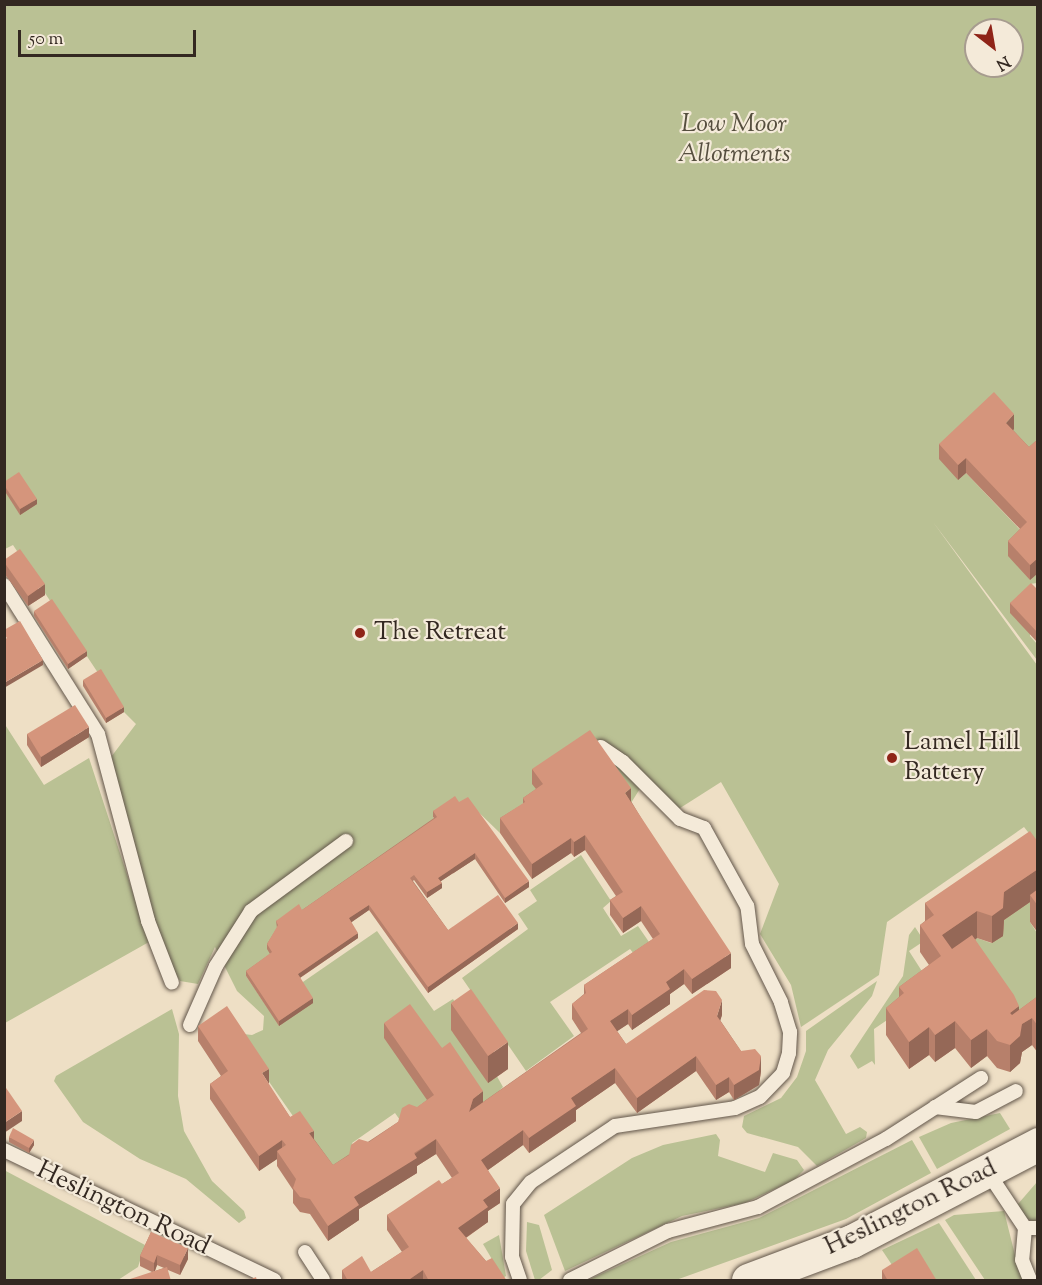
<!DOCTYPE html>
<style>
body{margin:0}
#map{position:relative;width:1042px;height:1285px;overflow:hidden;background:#eedfc5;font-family:"Sorts Mill Goudy",serif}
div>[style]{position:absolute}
.green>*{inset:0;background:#bac194}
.roads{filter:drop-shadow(0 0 2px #62564a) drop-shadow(0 0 2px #62564a)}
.lane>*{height:14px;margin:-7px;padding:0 7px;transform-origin:7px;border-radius:7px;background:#f4ead9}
.secondary>*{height:33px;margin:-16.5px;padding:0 16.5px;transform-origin:16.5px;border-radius:16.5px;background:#f4ead9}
.wall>*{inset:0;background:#b7806b}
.shaded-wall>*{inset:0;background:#956857}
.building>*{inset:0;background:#d5957c}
.dots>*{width:16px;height:16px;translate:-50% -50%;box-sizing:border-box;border:3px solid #f4ead9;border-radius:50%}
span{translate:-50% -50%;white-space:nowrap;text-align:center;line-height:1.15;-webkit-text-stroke:4.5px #f4ead9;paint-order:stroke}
.park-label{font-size:26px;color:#554e3e;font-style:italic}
.poi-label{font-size:26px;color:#332821}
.left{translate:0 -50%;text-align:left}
.street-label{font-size:26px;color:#332821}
.frame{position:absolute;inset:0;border:6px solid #332821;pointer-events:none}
.north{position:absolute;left:964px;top:18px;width:60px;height:60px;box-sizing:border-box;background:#f4ead9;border:2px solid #a79c8f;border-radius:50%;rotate:149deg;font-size:16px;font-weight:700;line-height:24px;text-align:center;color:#332821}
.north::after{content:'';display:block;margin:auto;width:21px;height:27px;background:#8f2418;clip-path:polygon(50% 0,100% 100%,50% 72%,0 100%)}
.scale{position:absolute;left:18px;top:30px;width:178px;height:27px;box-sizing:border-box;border:3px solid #332821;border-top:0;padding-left:8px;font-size:18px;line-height:21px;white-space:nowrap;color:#332821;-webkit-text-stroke:4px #f4ead9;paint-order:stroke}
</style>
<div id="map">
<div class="green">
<div style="clip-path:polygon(evenodd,5px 5px,1037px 5px,1037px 454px,1029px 462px,994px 407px,958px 480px,966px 473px,1027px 537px,1030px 580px,1037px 573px,1037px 583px,1030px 584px,1030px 636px,1037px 644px,1037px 660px,933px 522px,1037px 665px,1037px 869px,1036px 842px,1024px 827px,887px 922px,879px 975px,801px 1027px,791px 985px,760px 934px,779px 884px,721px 782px,677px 810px,646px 779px,631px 803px,533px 783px,543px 799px,525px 817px,500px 833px,468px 802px,433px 817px,437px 822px,278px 930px,272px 957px,246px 976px,280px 1026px,300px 984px,377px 931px,434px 1011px,453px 999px,503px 1087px,471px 1120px,434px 1110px,402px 1123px,395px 1113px,352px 1143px,359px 1154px,332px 1181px,300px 1126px,235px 1033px,252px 1035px,263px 1030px,264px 1016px,237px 991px,215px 947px,198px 984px,180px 981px,157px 943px,108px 761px,136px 724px,124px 712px,13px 545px,5px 549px,5px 5px,976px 30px,1012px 30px,1012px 66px,976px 66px,976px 30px)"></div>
<div style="clip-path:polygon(4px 723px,44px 785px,89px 758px,149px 942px,5px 1023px)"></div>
<div style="clip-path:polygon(581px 855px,611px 901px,603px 908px,621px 936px,638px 926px,649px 942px,634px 954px,630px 949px,550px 1002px,574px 1036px,526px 1071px,462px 978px,528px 929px,518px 914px,537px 901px,530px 890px)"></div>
<div style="clip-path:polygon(1037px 896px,1030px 922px,1037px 933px,1037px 1023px,942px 962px,977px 938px,991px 943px,1002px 936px,1004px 920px)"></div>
<div style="clip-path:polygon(915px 927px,924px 941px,909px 951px,925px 976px,893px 1016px,874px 1029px,875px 1065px,872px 1061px,858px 1069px,850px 1056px,903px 976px,909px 935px)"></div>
<div style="clip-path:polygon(877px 981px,872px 996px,828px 1050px,815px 1080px,846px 1134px,860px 1127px,867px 1132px,866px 1138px,817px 1166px,798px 1147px,747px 1133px,742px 1127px,744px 1116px,781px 1098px,797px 1077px,806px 1051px,806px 1031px)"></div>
<div style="clip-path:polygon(172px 1009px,179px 1034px,178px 1096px,184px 1131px,212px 1181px,244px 1211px,246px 1218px,239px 1223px,186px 1179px,140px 1159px,83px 1122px,54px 1081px,56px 1076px)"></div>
<div style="clip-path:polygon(1000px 1113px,1010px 1129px,937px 1169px,919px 1137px,951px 1123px)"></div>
<div style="clip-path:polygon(716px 1134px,720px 1140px,718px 1156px,765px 1172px,773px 1153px,797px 1160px,804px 1170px,794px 1180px,745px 1203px,682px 1216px,565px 1271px,544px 1215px,632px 1158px,663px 1145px)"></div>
<div style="clip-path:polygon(912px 1140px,931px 1173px,846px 1219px,676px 1280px,588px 1280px,671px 1242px,759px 1218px)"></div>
<div style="clip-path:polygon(4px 1170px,145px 1245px,138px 1267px,118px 1280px,5px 1280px)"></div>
<div style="clip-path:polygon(1037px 1182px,1037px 1220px,1033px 1221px,1024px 1217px,1018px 1204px)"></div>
<div style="clip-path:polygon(1004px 1211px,1016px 1259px,1024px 1280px,985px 1280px,945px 1220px,954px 1215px)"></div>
<div style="clip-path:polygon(527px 1222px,539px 1225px,552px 1270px,539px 1280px,535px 1280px,526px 1251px)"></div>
<div style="clip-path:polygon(939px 1223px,976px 1280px,931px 1280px,896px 1271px,882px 1250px)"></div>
<div style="clip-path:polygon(499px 1235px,506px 1276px,503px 1278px,483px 1244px)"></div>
</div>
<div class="roads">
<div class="lane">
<div style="left:4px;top:585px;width:176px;rotate:57.8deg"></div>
<div style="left:98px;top:734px;width:194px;rotate:75deg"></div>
<div style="left:148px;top:921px;width:66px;rotate:68.8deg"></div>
<div style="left:190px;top:1025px;width:64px;rotate:-66.2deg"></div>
<div style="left:216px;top:966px;width:65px;rotate:-57.5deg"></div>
<div style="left:251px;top:911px;width:118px;rotate:-36.4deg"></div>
<div style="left:935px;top:1107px;width:41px;rotate:7deg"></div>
<div style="left:976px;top:1112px;width:45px;rotate:-27.7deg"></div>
<div style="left:4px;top:1150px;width:300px;rotate:25.7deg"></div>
<div style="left:987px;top:1171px;width:69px;rotate:56.3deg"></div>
<div style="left:1025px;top:1228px;width:13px"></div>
<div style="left:1025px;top:1228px;width:32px;rotate:95deg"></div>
<div style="left:1022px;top:1260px;width:22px;rotate:68deg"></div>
<div style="left:305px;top:1252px;width:33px;rotate:57deg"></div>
<div style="left:520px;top:1280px;width:24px;rotate:-109deg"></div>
<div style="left:512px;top:1257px;width:53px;rotate:-88.9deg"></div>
<div style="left:513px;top:1204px;width:28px;rotate:-51deg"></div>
<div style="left:531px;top:1182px;width:101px;rotate:-33.7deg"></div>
<div style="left:615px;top:1126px;width:121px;rotate:-8.5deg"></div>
<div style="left:735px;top:1108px;width:27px;rotate:-24deg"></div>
<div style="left:760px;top:1097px;width:33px;rotate:-46deg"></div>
<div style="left:783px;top:1073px;width:21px;rotate:-73deg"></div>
<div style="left:789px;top:1053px;width:21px;rotate:-87deg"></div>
<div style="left:790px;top:1032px;width:31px;rotate:-107deg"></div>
<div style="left:781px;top:1002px;width:65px;rotate:-116.6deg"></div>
<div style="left:752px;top:944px;width:38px;rotate:-97deg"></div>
<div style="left:747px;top:906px;width:89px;rotate:-118.9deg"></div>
<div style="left:704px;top:828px;width:26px;rotate:-159deg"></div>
<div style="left:680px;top:819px;width:81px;rotate:-135deg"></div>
<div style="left:623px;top:762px;width:27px;rotate:-146deg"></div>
<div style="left:570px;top:1280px;width:110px;rotate:-26.6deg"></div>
<div style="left:668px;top:1231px;width:93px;rotate:-14.9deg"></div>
<div style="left:758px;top:1207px;width:145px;rotate:-28deg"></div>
<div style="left:886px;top:1139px;width:113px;rotate:-32.7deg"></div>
</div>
<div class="secondary">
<div style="left:748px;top:1280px;width:111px;rotate:-20.6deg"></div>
<div style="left:852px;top:1241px;width:210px;rotate:-27.5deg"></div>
</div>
</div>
<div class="wall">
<div style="clip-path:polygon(1014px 429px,1013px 430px,1029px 447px,1038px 439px,1038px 573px,1030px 580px,1008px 556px,1008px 541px,1020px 529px,966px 473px,958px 480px,939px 459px,939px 444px)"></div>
<div style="clip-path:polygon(4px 482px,37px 504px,20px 515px,4px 490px)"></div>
<div style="clip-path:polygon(4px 562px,45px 595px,28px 606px,4px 573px)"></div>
<div style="clip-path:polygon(1038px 590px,1038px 643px,1010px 613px,1010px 603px)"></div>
<div style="clip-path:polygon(34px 611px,87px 656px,68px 669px,34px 616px)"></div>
<div style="clip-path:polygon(83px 680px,124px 712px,106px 723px,83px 686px)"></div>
<div style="clip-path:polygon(27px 734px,89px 737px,41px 767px,27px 745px)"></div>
<div style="clip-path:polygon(532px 769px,631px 801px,731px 968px,692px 994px,684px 984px,670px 994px,670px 1004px,632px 1030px,628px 1024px,617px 1031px,626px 1044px,722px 1015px,720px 1020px,741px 1051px,761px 1071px,759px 1085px,734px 1100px,729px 1092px,716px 1100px,696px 1071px,637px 1113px,615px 1083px,576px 1110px,576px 1121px,529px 1153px,523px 1145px,488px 1170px,500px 1203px,488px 1211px,488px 1222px,466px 1238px,486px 1261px,507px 1281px,342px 1281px,342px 1270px,371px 1272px,402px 1252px,387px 1230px,387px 1215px,442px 1184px,452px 1178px,436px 1154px,417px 1166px,417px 1173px,359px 1209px,359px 1220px,328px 1241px,310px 1214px,300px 1212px,293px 1203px,293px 1190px,277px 1166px,277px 1159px,259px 1171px,210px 1099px,210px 1084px,221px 1076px,198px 1041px,198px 1026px,268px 1084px,290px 1117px,314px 1139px,333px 1165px,398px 1122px,427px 1100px,384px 1038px,384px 1023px,442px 1048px,483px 1102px,581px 1033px,572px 1019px,572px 1004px,584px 994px,584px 985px,653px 939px,641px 921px,623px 933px,610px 915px,610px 900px,616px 896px,585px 850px,574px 857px,571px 853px,532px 879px,500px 833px,500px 818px,523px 804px,523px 798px,536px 789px,532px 784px)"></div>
<div style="clip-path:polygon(459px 802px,529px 887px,505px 903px,475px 859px,441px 881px,442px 888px,427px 898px,414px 880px,413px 881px,448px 930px,518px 929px,428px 993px,369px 910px,351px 922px,358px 938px,300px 978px,313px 1003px,279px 1026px,246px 976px,246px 971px,270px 954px,267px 949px,267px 944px,277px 928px,276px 921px,302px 910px,434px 818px,433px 817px,433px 811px)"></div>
<div style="clip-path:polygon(1038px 842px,1038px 933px,1030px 922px,1030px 902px,1004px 920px,1003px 936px,992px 943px,977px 938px,975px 940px,1019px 1010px,1038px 996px,1038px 1053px,1032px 1045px,1022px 1052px,1020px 1063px,1010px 1072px,997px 1068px,987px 1056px,971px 1068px,955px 1048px,935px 1062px,929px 1055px,909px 1069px,886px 1035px,886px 1008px,899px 997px,899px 987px,929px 965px,920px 952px,920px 925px,925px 921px,925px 903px)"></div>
<div style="clip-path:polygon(451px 1003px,508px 1069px,488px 1083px,451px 1030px)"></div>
<div style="clip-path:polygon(9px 1137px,34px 1145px,29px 1153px,9px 1142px)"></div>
<div style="clip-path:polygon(evenodd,151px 1232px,188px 1259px,180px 1275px,168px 1270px,152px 1272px,140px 1266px,140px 1256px,151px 1232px,157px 1265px,164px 1268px,155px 1271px,157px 1265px)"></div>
<div style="clip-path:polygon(882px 1270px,937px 1281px,882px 1281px)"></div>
</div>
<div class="shaded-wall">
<div style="clip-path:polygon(1014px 414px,1014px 429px,1006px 438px,1006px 423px)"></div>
<div style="clip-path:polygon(966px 458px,966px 473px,958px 480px,958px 465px)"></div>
<div style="clip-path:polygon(37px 499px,37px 504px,20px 515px,20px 509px)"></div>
<div style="clip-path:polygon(1038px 558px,1038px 573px,1030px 580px,1030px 565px)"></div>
<div style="clip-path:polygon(45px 584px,45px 595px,28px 606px,28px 596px)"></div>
<div style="clip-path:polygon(87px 651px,87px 656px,68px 669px,68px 664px)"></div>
<div style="clip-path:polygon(43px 660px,43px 665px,4px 688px,4px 683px)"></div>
<div style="clip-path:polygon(124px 707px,124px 712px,106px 723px,106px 718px)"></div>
<div style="clip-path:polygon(89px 727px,89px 737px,41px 767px,41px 757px)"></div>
<div style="clip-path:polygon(631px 788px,631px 803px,625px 793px)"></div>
<div style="clip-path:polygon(585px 835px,585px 850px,574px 857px,574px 842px)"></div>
<div style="clip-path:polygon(571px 838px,571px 853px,532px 879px,532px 864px)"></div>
<div style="clip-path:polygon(475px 853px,475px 859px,438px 883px,438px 878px)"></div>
<div style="clip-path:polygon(1038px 869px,1038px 896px,1030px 895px,1030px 902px,1004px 920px,1003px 936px,992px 943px,992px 916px,1004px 892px)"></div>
<div style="clip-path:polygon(529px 881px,529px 887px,505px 903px,505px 898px)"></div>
<div style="clip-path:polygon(442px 883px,442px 888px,427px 898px,427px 892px)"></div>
<div style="clip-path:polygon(369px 905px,369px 910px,349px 924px,349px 918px)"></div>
<div style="clip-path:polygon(641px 906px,641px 921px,623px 933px,623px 918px)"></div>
<div style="clip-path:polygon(977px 911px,977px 938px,942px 962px,942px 935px)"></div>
<div style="clip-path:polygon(518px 923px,518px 929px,428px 993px,428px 987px)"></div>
<div style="clip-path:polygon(358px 933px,358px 938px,298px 979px,298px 974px)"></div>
<div style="clip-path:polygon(731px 953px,731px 968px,692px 994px,692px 979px)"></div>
<div style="clip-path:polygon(684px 969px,684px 984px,670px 994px,670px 1004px,632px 1030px,632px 1015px,666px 982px)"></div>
<div style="clip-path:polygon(313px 998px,313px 1003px,279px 1026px,279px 1021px)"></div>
<div style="clip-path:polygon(722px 1000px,722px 1015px,717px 1031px,717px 1016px)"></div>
<div style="clip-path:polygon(1019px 1006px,1019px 1034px,1010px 1013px)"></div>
<div style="clip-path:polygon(628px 1009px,628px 1024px,610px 1036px,610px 1021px)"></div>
<div style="clip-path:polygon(1032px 1018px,1032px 1045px,1022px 1052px,1020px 1063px,1010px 1072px,1010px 1045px,1022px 1024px)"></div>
<div style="clip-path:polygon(955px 1021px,955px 1048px,935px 1062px,935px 1035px)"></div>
<div style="clip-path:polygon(929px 1027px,929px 1055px,909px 1069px,909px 1042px)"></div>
<div style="clip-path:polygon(987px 1029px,987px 1056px,971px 1068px,971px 1040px)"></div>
<div style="clip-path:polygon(508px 1042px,508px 1069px,488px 1083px,488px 1056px)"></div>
<div style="clip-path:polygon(696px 1056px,696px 1071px,637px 1113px,637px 1098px)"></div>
<div style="clip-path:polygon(761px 1056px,761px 1071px,759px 1085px,734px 1100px,734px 1085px)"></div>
<div style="clip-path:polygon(615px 1068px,615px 1083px,576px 1110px,576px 1121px,529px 1153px,529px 1138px,571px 1098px)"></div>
<div style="clip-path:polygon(269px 1069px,269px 1084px,262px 1073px)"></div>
<div style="clip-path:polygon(729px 1077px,729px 1092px,716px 1100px,716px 1085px)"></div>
<div style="clip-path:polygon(483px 1091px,483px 1106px,469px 1112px,473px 1099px)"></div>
<div style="clip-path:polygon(22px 1111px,22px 1121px,4px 1133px,4px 1123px)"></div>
<div style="clip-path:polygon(523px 1130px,523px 1145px,481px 1175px,481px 1160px)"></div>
<div style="clip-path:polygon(314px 1131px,314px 1146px,309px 1133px)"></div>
<div style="clip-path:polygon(436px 1139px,436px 1154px,417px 1166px,417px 1173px,359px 1209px,359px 1220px,328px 1241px,328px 1226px,354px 1197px)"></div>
<div style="clip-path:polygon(34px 1140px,34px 1145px,29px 1153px,29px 1148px)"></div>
<div style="clip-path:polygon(282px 1140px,282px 1155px,277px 1151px,277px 1159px,259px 1171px,259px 1156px)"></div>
<div style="clip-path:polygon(500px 1188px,500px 1203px,488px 1211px,488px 1222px,458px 1243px,458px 1228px,483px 1200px)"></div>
<div style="clip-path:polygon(188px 1248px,188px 1259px,180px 1275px,180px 1265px)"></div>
<div style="clip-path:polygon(157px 1255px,157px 1265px,154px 1273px,154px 1263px)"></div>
<div style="clip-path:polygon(423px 1270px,423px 1281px,407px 1281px)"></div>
</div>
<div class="building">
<div style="clip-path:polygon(994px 392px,1014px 414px,1006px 423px,1029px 447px,1038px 439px,1038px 558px,1030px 565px,1008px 541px,1027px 522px,966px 458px,958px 465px,939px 444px)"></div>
<div style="clip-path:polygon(19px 472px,37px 499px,20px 509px,4px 485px,4px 482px)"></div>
<div style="clip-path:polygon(20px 549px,45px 584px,28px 596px,4px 562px,4px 560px)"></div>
<div style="clip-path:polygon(1031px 583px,1038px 590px,1038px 633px,1010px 603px)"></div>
<div style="clip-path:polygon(52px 599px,87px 651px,68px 664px,34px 611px)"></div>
<div style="clip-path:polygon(20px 621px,43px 660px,4px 683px,4px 640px,7px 638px,4px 634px,4px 630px)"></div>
<div style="clip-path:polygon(101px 669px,124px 707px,106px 718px,83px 680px)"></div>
<div style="clip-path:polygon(75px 705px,89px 727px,41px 757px,27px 734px)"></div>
<div style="clip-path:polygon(590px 730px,631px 788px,625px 793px,731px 953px,692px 979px,684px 969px,666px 982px,670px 989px,632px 1015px,628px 1009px,610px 1021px,626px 1044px,704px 990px,716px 991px,722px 1000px,717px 1016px,741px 1051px,755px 1049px,761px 1056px,759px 1070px,734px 1085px,729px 1077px,716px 1085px,696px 1056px,637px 1098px,615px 1068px,571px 1098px,576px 1106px,529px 1138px,523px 1130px,481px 1160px,500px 1188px,483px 1200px,488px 1207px,458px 1228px,486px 1261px,492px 1258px,507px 1281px,429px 1281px,423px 1270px,407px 1281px,348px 1281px,342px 1270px,362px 1256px,371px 1272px,409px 1247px,387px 1215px,439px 1180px,442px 1184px,459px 1173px,436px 1139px,414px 1153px,417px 1158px,354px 1197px,359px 1205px,328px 1226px,310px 1199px,300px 1197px,293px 1188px,296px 1179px,277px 1151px,286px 1145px,282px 1140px,259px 1156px,210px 1084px,228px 1071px,198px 1026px,227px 1006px,269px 1069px,262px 1073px,290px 1117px,300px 1111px,314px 1131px,309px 1133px,333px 1165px,349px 1155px,351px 1145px,359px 1139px,369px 1142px,398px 1122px,402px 1108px,409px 1104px,417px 1107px,434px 1095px,384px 1023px,410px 1004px,442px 1048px,450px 1042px,483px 1091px,473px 1099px,469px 1112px,588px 1029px,572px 1004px,586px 993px,584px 985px,660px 934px,641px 906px,623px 918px,610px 900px,623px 892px,585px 835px,574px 842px,571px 838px,532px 864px,500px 818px,525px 802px,523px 798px,543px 784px,532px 769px)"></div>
<div style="clip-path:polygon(455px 796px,459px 802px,468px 797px,529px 881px,505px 898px,475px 853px,438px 878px,442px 883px,427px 892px,414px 875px,410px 878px,448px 930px,498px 895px,518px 923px,428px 987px,369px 905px,349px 918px,358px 933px,298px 974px,313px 998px,279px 1021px,246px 971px,272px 952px,267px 944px,278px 925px,276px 921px,299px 904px,302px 910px,437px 817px,433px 811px)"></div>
<div style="clip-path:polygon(1030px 831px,1038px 842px,1038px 869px,1004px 892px,1003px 908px,992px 916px,977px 911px,942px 935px,952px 949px,972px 935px,1014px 995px,1019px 1006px,1010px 1013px,1012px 1015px,1038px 996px,1038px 1026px,1032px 1018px,1022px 1024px,1020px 1036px,1010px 1045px,997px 1041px,987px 1029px,971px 1040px,955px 1021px,935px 1035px,929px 1027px,909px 1042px,886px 1008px,904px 993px,899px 987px,941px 956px,920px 925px,934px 915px,925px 903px)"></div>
<div style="clip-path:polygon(1038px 889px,1038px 906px,1030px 895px)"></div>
<div style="clip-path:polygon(471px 989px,508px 1042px,488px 1056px,451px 1003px)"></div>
<div style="clip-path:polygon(4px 1085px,22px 1111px,4px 1123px)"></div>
<div style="clip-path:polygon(13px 1128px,34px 1140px,29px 1148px,9px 1137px)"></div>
<div style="clip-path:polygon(151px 1232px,188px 1248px,180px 1265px,157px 1255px,154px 1263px,140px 1256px)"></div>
<div style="clip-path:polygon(917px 1248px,937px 1281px,888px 1281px,882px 1270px)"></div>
<div style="clip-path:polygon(167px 1267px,171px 1281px,124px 1281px)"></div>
<div style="clip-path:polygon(256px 1277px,257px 1281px,247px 1281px)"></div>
</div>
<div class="dots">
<div style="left:360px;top:633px;background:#8f2418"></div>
<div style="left:892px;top:758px;background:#8f2418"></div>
</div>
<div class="park-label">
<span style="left:734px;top:140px">Low Moor<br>Allotments</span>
</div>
<div class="poi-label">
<span class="left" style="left:374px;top:633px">The Retreat</span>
<span class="left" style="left:904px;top:758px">Lamel Hill<br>Battery</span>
</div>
<div class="street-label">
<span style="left:911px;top:1208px;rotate:-26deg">Heslington Road</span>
<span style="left:123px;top:1209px;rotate:25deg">Heslington Road</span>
</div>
<div class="frame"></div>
<div class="north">N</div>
<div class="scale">50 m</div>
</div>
